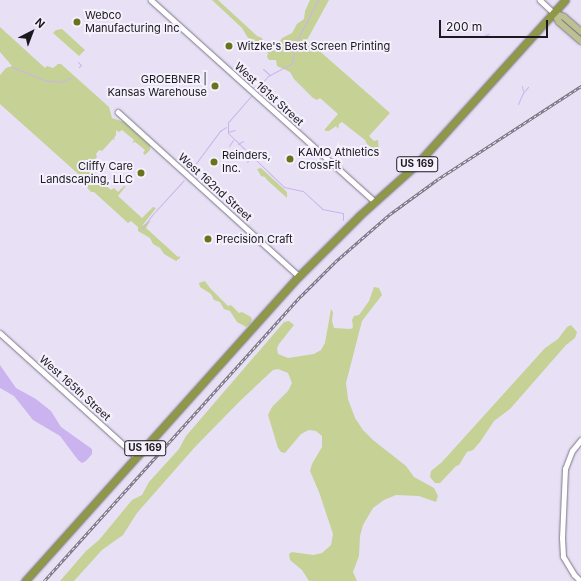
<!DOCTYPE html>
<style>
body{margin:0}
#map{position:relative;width:581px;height:581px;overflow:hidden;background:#e8e1f5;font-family:Inter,sans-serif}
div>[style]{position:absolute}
.green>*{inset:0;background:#c6d195}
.water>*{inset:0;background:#cbb3ef}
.stream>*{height:1px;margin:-0.5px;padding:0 0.5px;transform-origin:0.5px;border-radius:0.5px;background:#cbb3ef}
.roads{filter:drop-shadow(0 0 1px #7b7486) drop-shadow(0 0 1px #7b7486)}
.minor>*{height:4.5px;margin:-2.25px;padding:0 2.25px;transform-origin:2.25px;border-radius:2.25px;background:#fff}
.major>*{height:6px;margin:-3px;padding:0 3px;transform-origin:3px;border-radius:3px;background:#bbc191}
.highway>*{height:7px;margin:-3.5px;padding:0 3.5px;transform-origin:3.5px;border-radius:3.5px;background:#8d9848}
.rail>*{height:2.5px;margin-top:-1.25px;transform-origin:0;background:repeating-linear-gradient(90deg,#f4f0fc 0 3px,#74707c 0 6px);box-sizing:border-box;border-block:1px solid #74707c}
.dots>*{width:11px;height:11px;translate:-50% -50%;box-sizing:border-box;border:2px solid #f4f0fc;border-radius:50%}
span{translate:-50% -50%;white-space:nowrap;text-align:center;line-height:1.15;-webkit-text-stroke:4px #f4f0fc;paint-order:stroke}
.shield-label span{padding:1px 3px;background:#f4f0fc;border:1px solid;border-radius:3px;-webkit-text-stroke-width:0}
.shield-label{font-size:10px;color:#1b181f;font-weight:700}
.poi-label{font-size:11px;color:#1b181f}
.left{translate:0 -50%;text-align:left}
.right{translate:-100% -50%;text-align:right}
.street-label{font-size:11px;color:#1b181f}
.north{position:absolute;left:12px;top:12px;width:40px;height:40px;-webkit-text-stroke:3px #f4f0fc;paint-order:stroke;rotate:42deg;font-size:11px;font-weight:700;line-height:16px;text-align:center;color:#1b181f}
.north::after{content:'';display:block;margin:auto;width:14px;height:18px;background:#1b181f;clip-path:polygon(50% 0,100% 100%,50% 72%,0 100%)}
.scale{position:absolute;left:439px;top:20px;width:109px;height:18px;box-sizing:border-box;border:2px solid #1b181f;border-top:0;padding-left:5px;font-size:12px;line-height:14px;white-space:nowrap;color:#1b181f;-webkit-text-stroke:3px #f4f0fc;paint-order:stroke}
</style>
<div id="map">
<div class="green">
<div style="clip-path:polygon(212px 0,218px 0,257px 36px,262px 38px,264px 43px,274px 51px,282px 38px,292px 33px,297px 24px,304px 19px,305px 11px,310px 0,329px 0,307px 40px,390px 113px,369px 136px,374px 141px,378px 140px,379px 150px,375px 150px,367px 144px,365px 140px,342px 122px,339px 124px,338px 129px,336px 126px,329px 131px,325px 131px,325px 129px,338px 114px,320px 98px,317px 100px,313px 98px,294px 79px,290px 72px,277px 66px,276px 60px,269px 60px,267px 57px,268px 53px,261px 46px,256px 43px,251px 44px,252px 39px,248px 38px,242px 28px)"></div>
<div style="clip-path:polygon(0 27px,45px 68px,47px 66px,53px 68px,58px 64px,61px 64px,109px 107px,112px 118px,124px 122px,150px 145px,150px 150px,145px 155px,143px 153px,145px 150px,135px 142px,132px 143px,134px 140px,122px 130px,119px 132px,116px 130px,116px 135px,114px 138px,115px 140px,113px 139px,102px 151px,99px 150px,96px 154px,97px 157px,87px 168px,111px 190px,114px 188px,118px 192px,124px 186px,126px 186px,118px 196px,142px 218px,153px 207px,156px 208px,142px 226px,151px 220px,146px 228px,178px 257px,180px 256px,180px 258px,176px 261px,164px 254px,160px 248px,153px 244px,150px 238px,138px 231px,138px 227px,131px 221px,128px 223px,94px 192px,91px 192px,83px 183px,85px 180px,0 104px,0 75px,6px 68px,12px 66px,0 52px)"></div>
<div style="clip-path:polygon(62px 29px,85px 50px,79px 56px,53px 33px,56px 30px)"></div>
<div style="clip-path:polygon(261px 168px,287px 192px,287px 198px,267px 180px,265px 177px,261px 176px,257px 169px)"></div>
<div style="clip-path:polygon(205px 281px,210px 288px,228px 306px,231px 305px,239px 313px,242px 312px,251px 317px,252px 320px,250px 324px,246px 327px,237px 322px,230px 311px,224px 309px,220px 302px,214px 300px,211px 294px,200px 287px,199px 283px)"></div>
<div style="clip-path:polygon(374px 287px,379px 288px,382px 295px,362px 321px,346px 383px,348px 399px,355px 418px,363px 430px,373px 440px,406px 466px,414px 477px,434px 488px,438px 496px,436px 502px,419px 496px,396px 495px,384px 500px,373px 508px,363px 525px,360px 536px,359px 556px,353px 572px,357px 581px,309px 581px,302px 570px,290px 560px,289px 554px,292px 552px,313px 555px,322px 553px,331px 545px,333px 534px,319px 492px,310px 471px,312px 464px,322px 447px,322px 436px,316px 431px,309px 430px,301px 434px,285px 453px,281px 452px,278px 448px,268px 415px,272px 407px,288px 391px,292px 383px,288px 373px,278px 369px,273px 370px,240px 401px,195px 447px,137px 513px,123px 535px,102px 550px,74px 581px,60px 581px,86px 551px,99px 540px,132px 500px,142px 495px,149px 482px,179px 449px,186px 436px,284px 322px,289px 321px,294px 325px,279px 344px,277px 348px,278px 354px,288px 358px,314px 354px,321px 350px,325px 343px,331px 309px,333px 312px,332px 321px,334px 328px,351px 329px,353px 327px,352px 320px,354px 316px,359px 315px,369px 301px)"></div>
<div style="clip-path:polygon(571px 325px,577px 332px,575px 338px,566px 345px,510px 409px,494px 421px,480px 442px,473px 450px,467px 452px,459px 465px,456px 466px,440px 483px,435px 483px,430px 477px,431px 471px,442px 462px,545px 348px,558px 339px,567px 327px)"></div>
</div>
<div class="water">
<div style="clip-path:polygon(0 365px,16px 388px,36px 399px,51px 411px,61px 427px,92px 449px,92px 454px,86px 461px,82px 463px,78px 460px,60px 436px,33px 420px,14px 396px,0 388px)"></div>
</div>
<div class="stream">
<div style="left:485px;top:35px;width:4px;rotate:-14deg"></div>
<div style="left:78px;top:62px;width:4px;rotate:45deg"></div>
<div style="left:81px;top:65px;width:3px;rotate:135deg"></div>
<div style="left:12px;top:67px;width:35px;rotate:22deg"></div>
<div style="left:44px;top:80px;width:17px;rotate:7deg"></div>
<div style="left:61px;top:82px;width:10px;rotate:-24deg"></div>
<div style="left:263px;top:69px;width:9px;rotate:41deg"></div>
<div style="left:522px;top:86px;width:5px;rotate:79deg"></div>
<div style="left:257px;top:89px;width:17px;rotate:-50deg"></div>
<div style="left:268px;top:76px;width:27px;rotate:-28deg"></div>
<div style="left:292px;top:63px;width:19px;rotate:-81deg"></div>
<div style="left:295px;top:44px;width:50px;rotate:-62.4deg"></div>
<div style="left:251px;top:96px;width:35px;rotate:131deg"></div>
<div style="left:228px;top:122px;width:11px;rotate:90deg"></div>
<div style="left:228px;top:133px;width:78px;rotate:44deg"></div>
<div style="left:284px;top:187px;width:19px;rotate:12deg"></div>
<div style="left:303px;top:191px;width:26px;rotate:43deg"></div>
<div style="left:322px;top:209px;width:21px;rotate:11deg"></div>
<div style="left:343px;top:213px;width:7px;rotate:90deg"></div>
<div style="left:518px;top:104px;width:12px;rotate:-66deg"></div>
<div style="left:523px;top:93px;width:8px;rotate:-50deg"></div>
<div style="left:228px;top:132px;width:7px;rotate:-16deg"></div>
<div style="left:238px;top:144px;width:6px;rotate:-31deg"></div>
<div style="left:229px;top:146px;width:7px;rotate:-56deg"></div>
<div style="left:247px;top:162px;width:6px;rotate:-51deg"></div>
<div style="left:191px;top:170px;width:49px;rotate:-53.4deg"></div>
<div style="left:220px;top:131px;width:7px;rotate:-34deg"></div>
<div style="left:143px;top:229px;width:1px;rotate:-135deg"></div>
<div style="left:142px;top:228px;width:16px;rotate:-52deg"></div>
<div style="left:152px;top:215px;width:47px;rotate:-47.6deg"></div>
</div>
<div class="roads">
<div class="minor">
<div style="left:151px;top:0;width:302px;rotate:42deg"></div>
<div style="left:540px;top:0;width:19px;rotate:43deg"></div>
<div style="left:118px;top:112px;width:244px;rotate:42.2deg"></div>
<div style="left:0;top:333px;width:185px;rotate:42.1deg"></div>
<div style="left:580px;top:581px;width:8px;rotate:-135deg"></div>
<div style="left:574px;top:575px;width:21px;rotate:-121deg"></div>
<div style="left:563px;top:557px;width:19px;rotate:-93deg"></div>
<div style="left:562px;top:538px;width:69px;rotate:-87.5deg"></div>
<div style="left:565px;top:469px;width:19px;rotate:-69deg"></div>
<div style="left:572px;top:451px;width:14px;rotate:-51deg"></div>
</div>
<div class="major">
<div style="left:554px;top:13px;width:10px;rotate:61deg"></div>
<div style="left:559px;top:22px;width:29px;rotate:41deg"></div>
<div style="left:554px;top:13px;width:11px;rotate:22deg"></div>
<div style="left:564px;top:17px;width:23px;rotate:41deg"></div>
</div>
<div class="highway">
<div style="left:25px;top:581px;width:410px;rotate:-48.1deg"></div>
<div style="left:299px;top:276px;width:86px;rotate:-45deg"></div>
<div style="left:360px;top:215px;width:75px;rotate:-41.8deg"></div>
<div style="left:416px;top:165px;width:222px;rotate:-47.9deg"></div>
</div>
</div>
<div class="rail">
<div style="left:44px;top:581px;width:384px;rotate:-48deg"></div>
<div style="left:301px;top:296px;width:48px;rotate:-45deg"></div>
<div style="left:335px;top:262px;width:73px;rotate:-41.1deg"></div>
<div style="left:390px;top:214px;width:59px;rotate:-36.1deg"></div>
<div style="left:438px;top:179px;width:171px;rotate:-33deg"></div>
</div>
<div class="dots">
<div style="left:77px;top:22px;background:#68731d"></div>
<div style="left:229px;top:46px;background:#68731d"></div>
<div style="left:215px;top:86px;background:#68731d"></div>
<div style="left:290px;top:159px;background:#68731d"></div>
<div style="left:214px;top:162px;background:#68731d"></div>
<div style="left:141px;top:173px;background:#68731d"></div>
<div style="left:208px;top:239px;background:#68731d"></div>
</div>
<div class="shield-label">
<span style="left:417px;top:164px">US 169</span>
<span style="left:145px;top:448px">US 169</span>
</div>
<div class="poi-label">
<span class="left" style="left:85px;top:22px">Webco<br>Manufacturing Inc</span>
<span class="left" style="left:237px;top:46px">Witzke's Best Screen Printing</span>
<span class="right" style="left:207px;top:86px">GROEBNER |<br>Kansas Warehouse</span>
<span class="left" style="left:298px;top:159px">KAMO Athletics<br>CrossFit</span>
<span class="left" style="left:222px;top:162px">Reinders,<br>Inc.</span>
<span class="right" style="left:133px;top:173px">Cliffy Care<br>Landscaping, LLC</span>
<span class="left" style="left:216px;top:239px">Precision Craft</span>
</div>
<div class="street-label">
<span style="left:269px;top:94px;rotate:42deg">West 161st Street</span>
<span style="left:215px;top:187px;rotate:42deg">West 162nd Street</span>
<span style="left:75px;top:388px;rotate:42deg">West 165th Street</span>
</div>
<div class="north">N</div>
<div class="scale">200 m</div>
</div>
